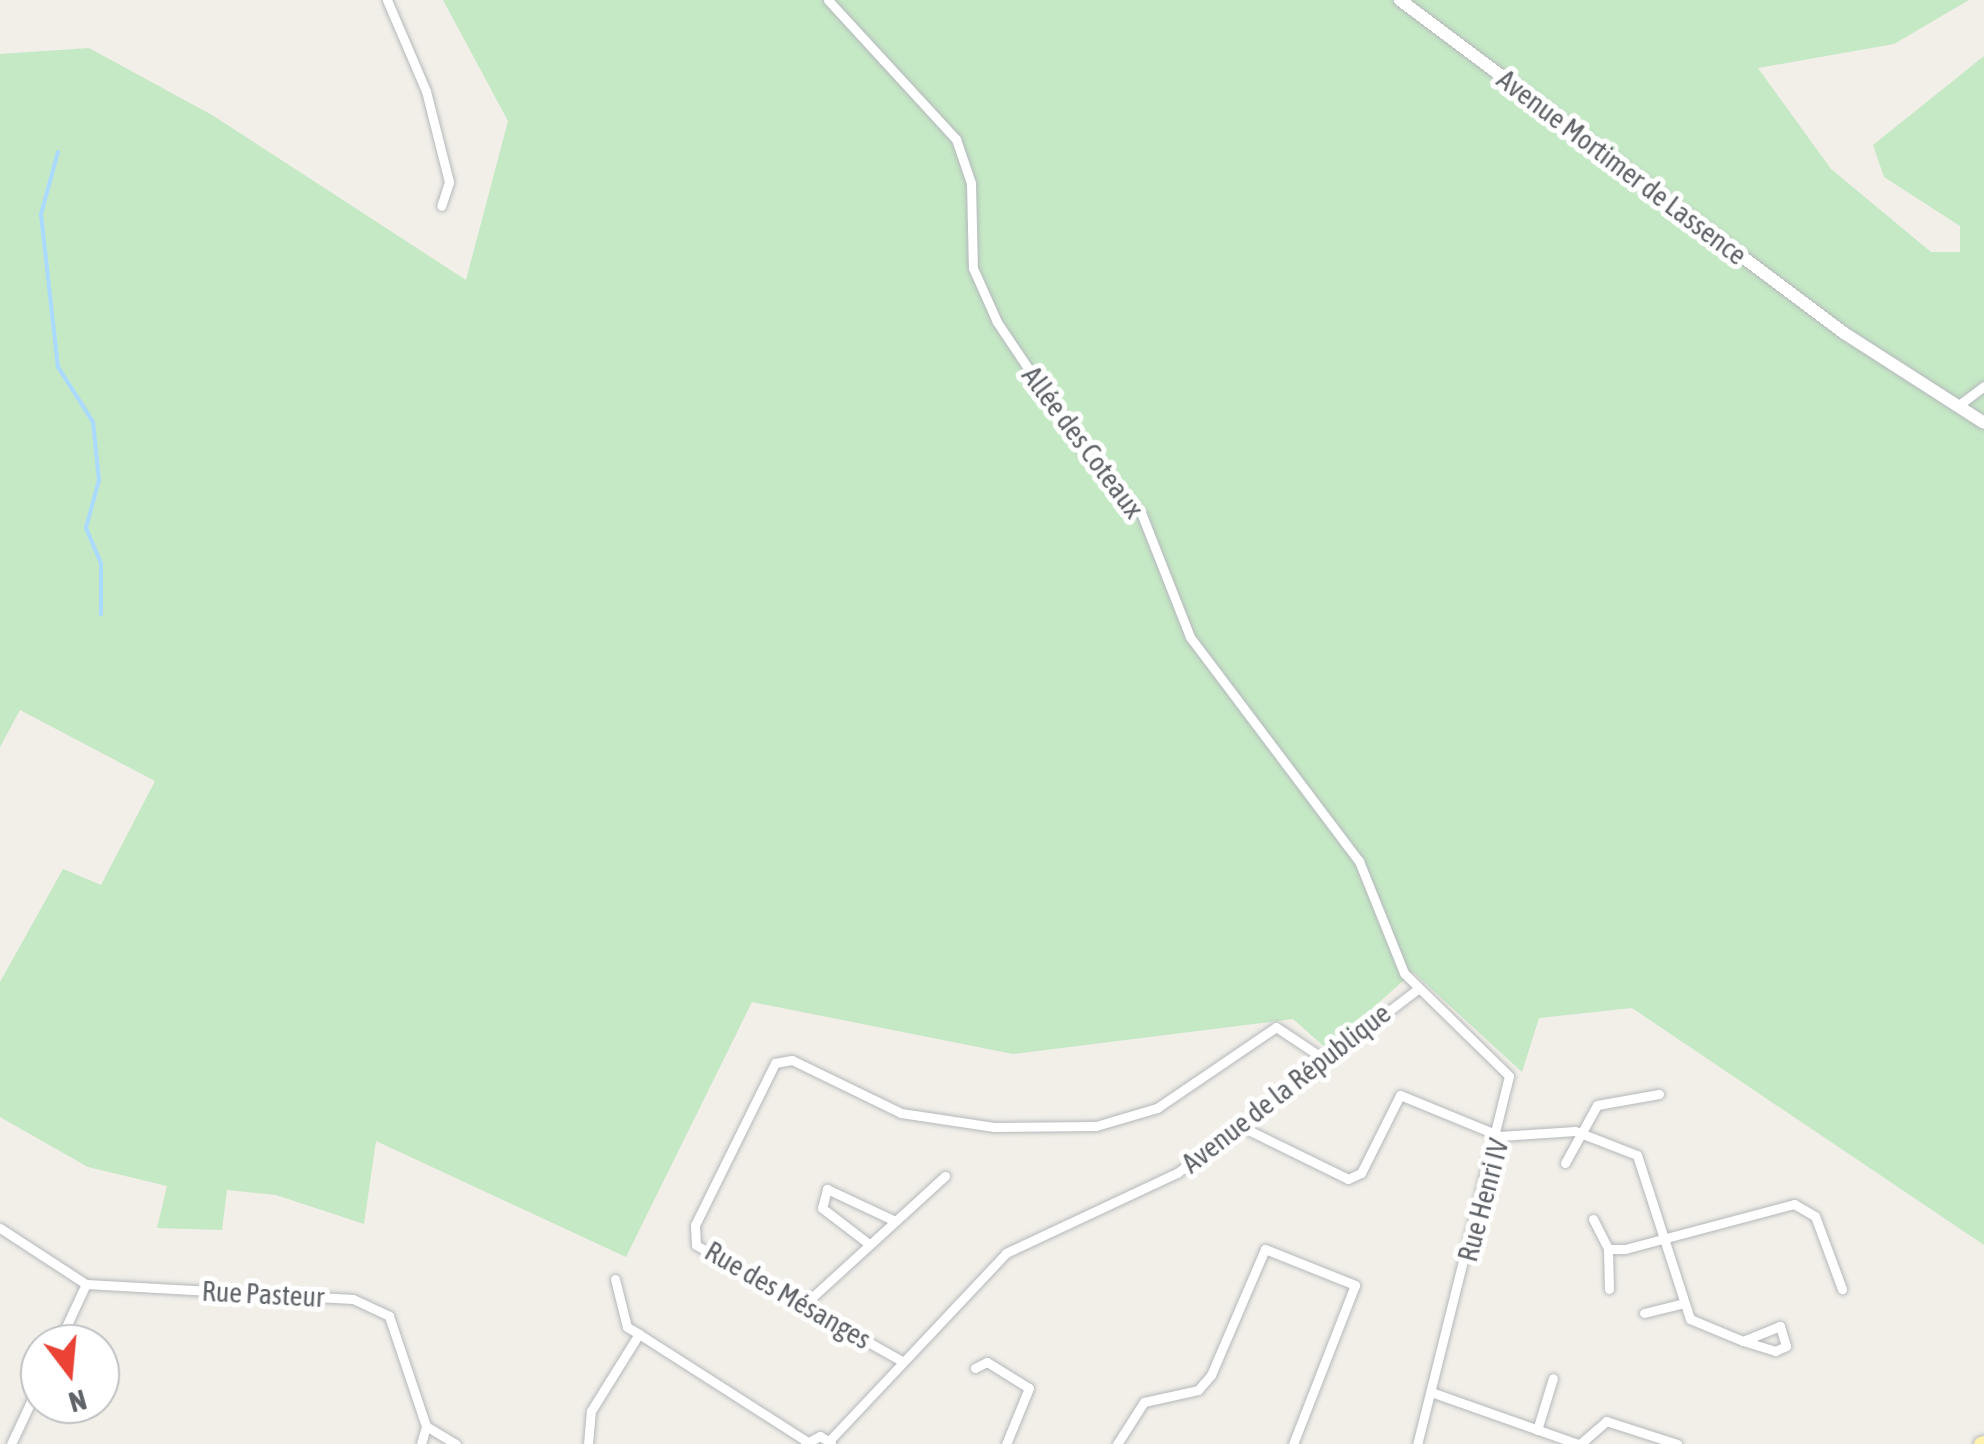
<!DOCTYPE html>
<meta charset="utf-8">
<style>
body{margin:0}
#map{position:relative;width:1984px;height:1444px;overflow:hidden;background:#f1efe8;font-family:"Asap Condensed",sans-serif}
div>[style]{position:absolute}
.green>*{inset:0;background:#c5e8c5}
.stream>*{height:4px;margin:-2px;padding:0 2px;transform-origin:2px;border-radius:2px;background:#aadaff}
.roads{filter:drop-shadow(0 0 2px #b5b8bc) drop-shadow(0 0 2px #b5b8bc)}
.street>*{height:9px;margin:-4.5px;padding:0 4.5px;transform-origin:4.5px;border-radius:4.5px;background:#fff}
.secondary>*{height:12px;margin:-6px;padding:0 6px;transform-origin:6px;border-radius:6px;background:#fff}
.primary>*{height:14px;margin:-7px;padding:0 7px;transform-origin:7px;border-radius:7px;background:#fff2af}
span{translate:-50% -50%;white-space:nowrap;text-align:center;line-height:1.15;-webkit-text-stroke:10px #fff;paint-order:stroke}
.street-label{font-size:28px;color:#5f6368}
.north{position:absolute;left:20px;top:1324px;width:100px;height:100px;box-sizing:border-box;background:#fff;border:2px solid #bfc1c3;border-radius:50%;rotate:164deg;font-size:28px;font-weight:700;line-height:40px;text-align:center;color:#5f6368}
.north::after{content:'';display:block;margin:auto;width:35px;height:45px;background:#ea4335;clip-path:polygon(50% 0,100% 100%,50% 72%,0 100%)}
</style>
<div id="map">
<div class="green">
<div style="clip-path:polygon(443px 0,1969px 0,1894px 44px,1758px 68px,1831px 169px,1931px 252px,1960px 252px,1960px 226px,1884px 177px,1873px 145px,1984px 56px,1984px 1245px,1632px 1008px,1539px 1018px,1522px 1072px,1413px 972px,1327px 1049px,1293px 1019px,1013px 1054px,752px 1002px,626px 1257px,376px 1141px,364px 1224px,276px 1195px,227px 1190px,222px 1230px,157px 1228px,167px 1186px,88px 1167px,0 1117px,0 982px,63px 869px,101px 885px,155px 781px,20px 710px,0 747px,0 54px,89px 48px,212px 115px,466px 280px,508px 121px)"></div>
</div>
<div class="stream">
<div style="left:58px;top:152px;width:64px;rotate:105.3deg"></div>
<div style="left:41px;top:214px;width:154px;rotate:83.7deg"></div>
<div style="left:58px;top:367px;width:65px;rotate:57.5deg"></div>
<div style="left:93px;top:422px;width:58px;rotate:84.1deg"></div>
<div style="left:99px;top:480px;width:50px;rotate:105.2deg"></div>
<div style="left:86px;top:528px;width:38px;rotate:67deg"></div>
<div style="left:101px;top:563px;width:51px;rotate:90deg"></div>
</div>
<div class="roads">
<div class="street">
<div style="left:387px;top:0;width:99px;rotate:66.8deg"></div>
<div style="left:426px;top:91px;width:94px;rotate:75.8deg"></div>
<div style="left:449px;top:182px;width:25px;rotate:108deg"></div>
<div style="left:828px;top:0;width:189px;rotate:47.4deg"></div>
<div style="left:956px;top:139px;width:46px;rotate:71.2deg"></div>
<div style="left:971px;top:183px;width:85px;rotate:88.7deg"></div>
<div style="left:973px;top:268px;width:59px;rotate:66deg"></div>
<div style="left:997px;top:322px;width:161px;rotate:56.1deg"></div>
<div style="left:1087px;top:456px;width:81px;rotate:47deg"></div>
<div style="left:1142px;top:515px;width:131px;rotate:68.5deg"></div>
<div style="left:1190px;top:637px;width:281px;rotate:53deg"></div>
<div style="left:1359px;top:861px;width:121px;rotate:68.1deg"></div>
<div style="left:1404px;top:973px;width:147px;rotate:44.4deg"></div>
<div style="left:1509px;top:1076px;width:379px;rotate:104deg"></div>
<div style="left:1959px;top:405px;width:31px;rotate:-37deg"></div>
<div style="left:1242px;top:1127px;width:118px;rotate:26.1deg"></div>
<div style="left:1348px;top:1179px;width:14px;rotate:-25deg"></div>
<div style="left:1361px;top:1173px;width:87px;rotate:-63.4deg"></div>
<div style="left:1400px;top:1095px;width:108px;rotate:22.3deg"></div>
<div style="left:1500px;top:1136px;width:75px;rotate:-3.8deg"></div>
<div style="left:1575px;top:1131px;width:66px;rotate:21.2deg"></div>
<div style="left:1637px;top:1155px;width:172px;rotate:72.1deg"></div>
<div style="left:1690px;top:1319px;width:57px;rotate:22.5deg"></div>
<div style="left:1743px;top:1341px;width:34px;rotate:17deg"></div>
<div style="left:1775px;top:1351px;width:12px;rotate:-24deg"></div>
<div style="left:1786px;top:1346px;width:21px;rotate:-107deg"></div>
<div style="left:1780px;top:1326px;width:40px;rotate:158deg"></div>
<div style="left:1565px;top:1163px;width:66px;rotate:-61.1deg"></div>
<div style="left:1597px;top:1105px;width:63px;rotate:-10.1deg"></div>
<div style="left:1593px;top:1219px;width:34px;rotate:63deg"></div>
<div style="left:1608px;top:1249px;width:17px"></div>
<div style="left:1625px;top:1249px;width:175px;rotate:-14.9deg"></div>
<div style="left:1794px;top:1204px;width:24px;rotate:30deg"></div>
<div style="left:1815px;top:1216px;width:78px;rotate:69.7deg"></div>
<div style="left:0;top:1228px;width:103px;rotate:33.1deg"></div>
<div style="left:86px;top:1284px;width:267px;rotate:3.2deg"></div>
<div style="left:353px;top:1299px;width:40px;rotate:25deg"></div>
<div style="left:389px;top:1316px;width:116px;rotate:71.4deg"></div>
<div style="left:426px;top:1426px;width:35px;rotate:31deg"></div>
<div style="left:869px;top:1244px;width:59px;rotate:-142.5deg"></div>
<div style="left:822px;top:1208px;width:20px;rotate:-75deg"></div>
<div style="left:827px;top:1189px;width:75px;rotate:25.2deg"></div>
<div style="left:1608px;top:1249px;width:40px;rotate:88.6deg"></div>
<div style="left:615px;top:1279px;width:49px;rotate:76deg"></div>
<div style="left:627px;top:1327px;width:14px;rotate:30deg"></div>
<div style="left:807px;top:1302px;width:187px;rotate:-42.4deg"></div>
<div style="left:1644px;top:1313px;width:38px;rotate:-14deg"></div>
<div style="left:58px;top:1344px;width:66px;rotate:-65deg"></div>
<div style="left:900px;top:1360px;width:234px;rotate:-150.6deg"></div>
<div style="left:696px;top:1245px;width:20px;rotate:-93deg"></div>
<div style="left:695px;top:1225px;width:181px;rotate:-63.7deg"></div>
<div style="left:775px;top:1063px;width:17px;rotate:-10deg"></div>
<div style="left:792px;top:1060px;width:121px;rotate:25.9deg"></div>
<div style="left:901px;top:1113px;width:94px;rotate:8.6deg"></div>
<div style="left:994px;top:1127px;width:102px;rotate:-0.6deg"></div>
<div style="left:1096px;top:1126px;width:64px;rotate:-16.4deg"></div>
<div style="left:1157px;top:1108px;width:144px;rotate:-34.2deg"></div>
<div style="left:1276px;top:1027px;width:61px;rotate:33.7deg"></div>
<div style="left:975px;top:1368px;width:13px;rotate:-27deg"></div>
<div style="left:987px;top:1362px;width:49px;rotate:31.8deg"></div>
<div style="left:1029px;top:1388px;width:61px;rotate:112.3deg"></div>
<div style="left:1431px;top:1392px;width:156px;rotate:19.5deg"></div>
<div style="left:1537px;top:1430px;width:54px;rotate:-72.9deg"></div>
<div style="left:829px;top:1441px;width:258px;rotate:-46.7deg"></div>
<div style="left:1006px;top:1253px;width:189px;rotate:-25.1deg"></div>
<div style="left:1177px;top:1173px;width:303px;rotate:-37.4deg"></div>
<div style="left:11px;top:1444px;width:68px;rotate:-64.9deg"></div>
<div style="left:421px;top:1444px;width:19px;rotate:-74deg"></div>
<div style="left:588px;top:1444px;width:33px;rotate:-85deg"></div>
<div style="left:591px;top:1411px;width:91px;rotate:-58.1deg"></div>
<div style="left:639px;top:1334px;width:198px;rotate:32.6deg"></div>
<div style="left:805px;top:1444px;width:17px;rotate:-28deg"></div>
<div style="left:820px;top:1436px;width:13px;rotate:32deg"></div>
<div style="left:1117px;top:1444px;width:50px;rotate:-57.3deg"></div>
<div style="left:1144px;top:1402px;width:55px;rotate:-12.5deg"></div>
<div style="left:1198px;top:1390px;width:20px;rotate:-49deg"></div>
<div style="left:1211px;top:1375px;width:137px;rotate:-66.8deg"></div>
<div style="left:1265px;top:1249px;width:97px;rotate:21.8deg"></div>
<div style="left:1355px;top:1285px;width:171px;rotate:111.3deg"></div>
<div style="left:1580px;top:1444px;width:35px;rotate:-41deg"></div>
<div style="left:1606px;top:1421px;width:75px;rotate:17.9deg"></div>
</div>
<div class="secondary">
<div style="left:1400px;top:0;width:555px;rotate:36.87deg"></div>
<div style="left:1844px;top:333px;width:166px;rotate:32.7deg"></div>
</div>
<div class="primary">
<div style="left:1981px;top:1444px;width:3px;rotate:-18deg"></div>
</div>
</div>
<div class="street-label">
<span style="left:1622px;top:167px;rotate:37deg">Avenue Mortimer de Lassence</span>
<span style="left:1083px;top:442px;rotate:53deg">Allée des Coteaux</span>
<span style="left:1286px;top:1088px;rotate:-38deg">Avenue de la République</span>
<span style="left:1483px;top:1200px;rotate:-75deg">Rue Henri IV</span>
<span style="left:263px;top:1294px;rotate:3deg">Rue Pasteur</span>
<span style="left:788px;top:1295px;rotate:30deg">Rue des Mésanges</span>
</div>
<div class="north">N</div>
</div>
